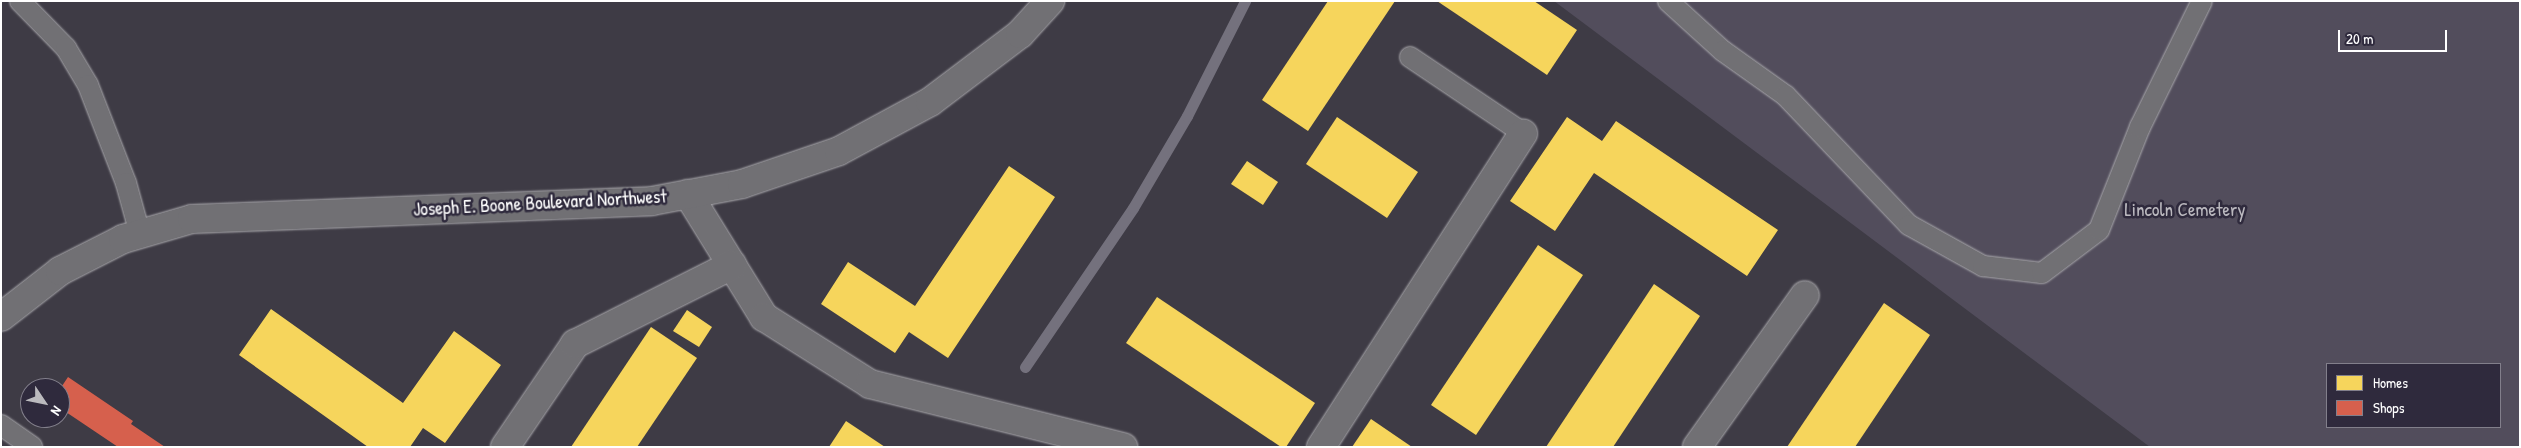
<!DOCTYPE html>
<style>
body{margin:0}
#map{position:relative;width:2521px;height:448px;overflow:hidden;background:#3e3b45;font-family:"Patrick Hand",sans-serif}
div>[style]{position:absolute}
.green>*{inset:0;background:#524d5c}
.homes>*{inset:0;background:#f6d55c}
.shops>*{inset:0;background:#d6604d}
.stream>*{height:11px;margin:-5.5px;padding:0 5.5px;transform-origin:5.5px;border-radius:5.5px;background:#74717d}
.roads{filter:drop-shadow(0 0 1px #a8a7ab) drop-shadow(0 0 1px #a8a7ab)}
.service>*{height:20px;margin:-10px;padding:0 10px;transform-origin:10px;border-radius:10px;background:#717074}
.minor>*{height:28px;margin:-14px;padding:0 14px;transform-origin:14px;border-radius:14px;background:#717074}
.secondary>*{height:28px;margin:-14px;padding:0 14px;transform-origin:14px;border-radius:14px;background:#717074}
span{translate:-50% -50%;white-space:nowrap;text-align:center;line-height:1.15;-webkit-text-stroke:5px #2f2a3d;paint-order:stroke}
.street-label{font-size:19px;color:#fff}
.park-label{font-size:19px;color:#bbb9bf}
.frame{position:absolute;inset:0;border:2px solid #fff;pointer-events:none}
.legend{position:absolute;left:2326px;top:363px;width:175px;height:65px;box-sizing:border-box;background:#2f2a3d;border:1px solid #827f8b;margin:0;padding:6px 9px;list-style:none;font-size:15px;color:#fff}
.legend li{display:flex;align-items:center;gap:10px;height:25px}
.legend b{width:25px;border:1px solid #827f8b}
.north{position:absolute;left:20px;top:378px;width:50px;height:50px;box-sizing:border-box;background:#2f2a3d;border:1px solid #827f8b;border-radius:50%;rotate:124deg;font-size:14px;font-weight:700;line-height:20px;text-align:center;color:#fff}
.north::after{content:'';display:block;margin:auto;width:18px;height:22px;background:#bbbabe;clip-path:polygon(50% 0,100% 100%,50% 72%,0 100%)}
.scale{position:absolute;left:2338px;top:30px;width:109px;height:22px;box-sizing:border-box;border:2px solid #fff;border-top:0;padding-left:6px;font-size:15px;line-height:18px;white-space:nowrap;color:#fff;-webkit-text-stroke:4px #2f2a3d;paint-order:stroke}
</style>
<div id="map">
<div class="green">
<div style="clip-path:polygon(evenodd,1554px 1px,2520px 1px,2520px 447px,2150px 447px,1554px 1px,2327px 364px,2500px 364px,2500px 427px,2327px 427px,2327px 364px)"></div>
</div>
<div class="homes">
<div style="clip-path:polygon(1328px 1px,1395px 1px,1308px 131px,1262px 100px)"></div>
<div style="clip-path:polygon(1437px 1px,1534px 1px,1577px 30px,1547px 75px)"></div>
<div style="clip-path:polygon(1337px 117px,1418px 172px,1387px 218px,1306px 164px)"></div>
<div style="clip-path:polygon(1567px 117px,1602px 141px,1616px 121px,1778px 230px,1747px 276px,1594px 173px,1555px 231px,1510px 201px)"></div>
<div style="clip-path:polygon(1247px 161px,1278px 182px,1263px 205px,1231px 184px)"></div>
<div style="clip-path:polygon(1009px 166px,1055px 197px,948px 358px,909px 332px,895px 353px,821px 304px,848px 262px,915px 306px)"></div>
<div style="clip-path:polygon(1538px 245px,1583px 275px,1476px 435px,1431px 405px)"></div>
<div style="clip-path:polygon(1654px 284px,1700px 316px,1613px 447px,1546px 447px)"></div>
<div style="clip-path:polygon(1157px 297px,1315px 403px,1286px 447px,1281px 447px,1126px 343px)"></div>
<div style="clip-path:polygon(1884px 303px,1930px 335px,1855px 447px,1787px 447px)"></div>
<div style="clip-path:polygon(271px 309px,403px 403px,454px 331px,501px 365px,445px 443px,423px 428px,410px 447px,368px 447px,239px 355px)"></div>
<div style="clip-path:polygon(687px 310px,712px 327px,699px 347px,673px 331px)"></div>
<div style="clip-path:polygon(651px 327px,697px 358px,637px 447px,571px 447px)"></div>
<div style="clip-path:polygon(1371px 419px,1412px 447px,1352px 447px)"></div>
<div style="clip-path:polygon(846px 421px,885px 447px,829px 447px)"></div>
</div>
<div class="shops">
<div style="clip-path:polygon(68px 377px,133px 421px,131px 424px,165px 447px,118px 447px,60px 408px,60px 389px)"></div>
</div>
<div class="stream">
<div style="left:1025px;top:367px;width:192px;rotate:-55.8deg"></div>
<div style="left:1133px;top:208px;width:107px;rotate:-59.6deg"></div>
<div style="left:1187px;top:116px;width:129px;rotate:-63.2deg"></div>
</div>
<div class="roads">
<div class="service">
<div style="left:20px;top:1px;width:66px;rotate:45.6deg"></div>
<div style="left:66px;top:48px;width:43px;rotate:59.3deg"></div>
<div style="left:88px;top:85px;width:105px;rotate:68.8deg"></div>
<div style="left:126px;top:183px;width:53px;rotate:74.6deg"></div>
<div style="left:1668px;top:1px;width:74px;rotate:42.3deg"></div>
<div style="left:1723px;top:51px;width:77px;rotate:35.5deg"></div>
<div style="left:1786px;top:96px;width:178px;rotate:46.4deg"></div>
<div style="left:1909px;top:225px;width:85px;rotate:29deg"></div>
<div style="left:1983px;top:266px;width:59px;rotate:6.8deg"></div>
<div style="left:2042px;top:273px;width:71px;rotate:-37deg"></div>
<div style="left:2099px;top:230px;width:111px;rotate:-68.3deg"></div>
<div style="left:2140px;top:127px;width:140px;rotate:-63.8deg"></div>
<div style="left:1410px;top:57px;width:136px;rotate:33.9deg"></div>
<div style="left:1px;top:425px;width:38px;rotate:35deg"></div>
</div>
<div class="minor">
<div style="left:688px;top:194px;width:145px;rotate:58.3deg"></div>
<div style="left:764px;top:317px;width:125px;rotate:32.3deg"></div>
<div style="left:870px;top:384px;width:261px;rotate:14deg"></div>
<div style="left:505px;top:447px;width:125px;rotate:-55.8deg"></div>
<div style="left:575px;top:344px;width:176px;rotate:-26.7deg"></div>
<div style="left:1321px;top:447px;width:373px;rotate:-57.2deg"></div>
<div style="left:1697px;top:447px;width:186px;rotate:-54.6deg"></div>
</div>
<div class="secondary">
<div style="left:1px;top:317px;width:75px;rotate:-37.9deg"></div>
<div style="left:60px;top:271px;width:71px;rotate:-26.9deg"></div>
<div style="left:123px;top:239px;width:72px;rotate:-16.2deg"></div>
<div style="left:192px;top:219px;width:460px;rotate:-2.2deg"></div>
<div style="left:652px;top:201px;width:92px;rotate:-10.7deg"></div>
<div style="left:742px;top:184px;width:102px;rotate:-18.8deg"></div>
<div style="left:839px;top:151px;width:103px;rotate:-28.3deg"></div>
<div style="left:930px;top:102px;width:113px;rotate:-37.1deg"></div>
<div style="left:1020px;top:34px;width:45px;rotate:-47.7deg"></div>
</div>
</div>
<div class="street-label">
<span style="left:540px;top:203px;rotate:-3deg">Joseph E. Boone Boulevard Northwest</span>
</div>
<div class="park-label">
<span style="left:2185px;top:210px">Lincoln Cemetery</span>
</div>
<div class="frame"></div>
<ul class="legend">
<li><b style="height:14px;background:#f6d55c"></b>Homes</li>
<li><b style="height:14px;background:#d6604d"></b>Shops</li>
</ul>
<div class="north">N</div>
<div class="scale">20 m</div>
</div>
